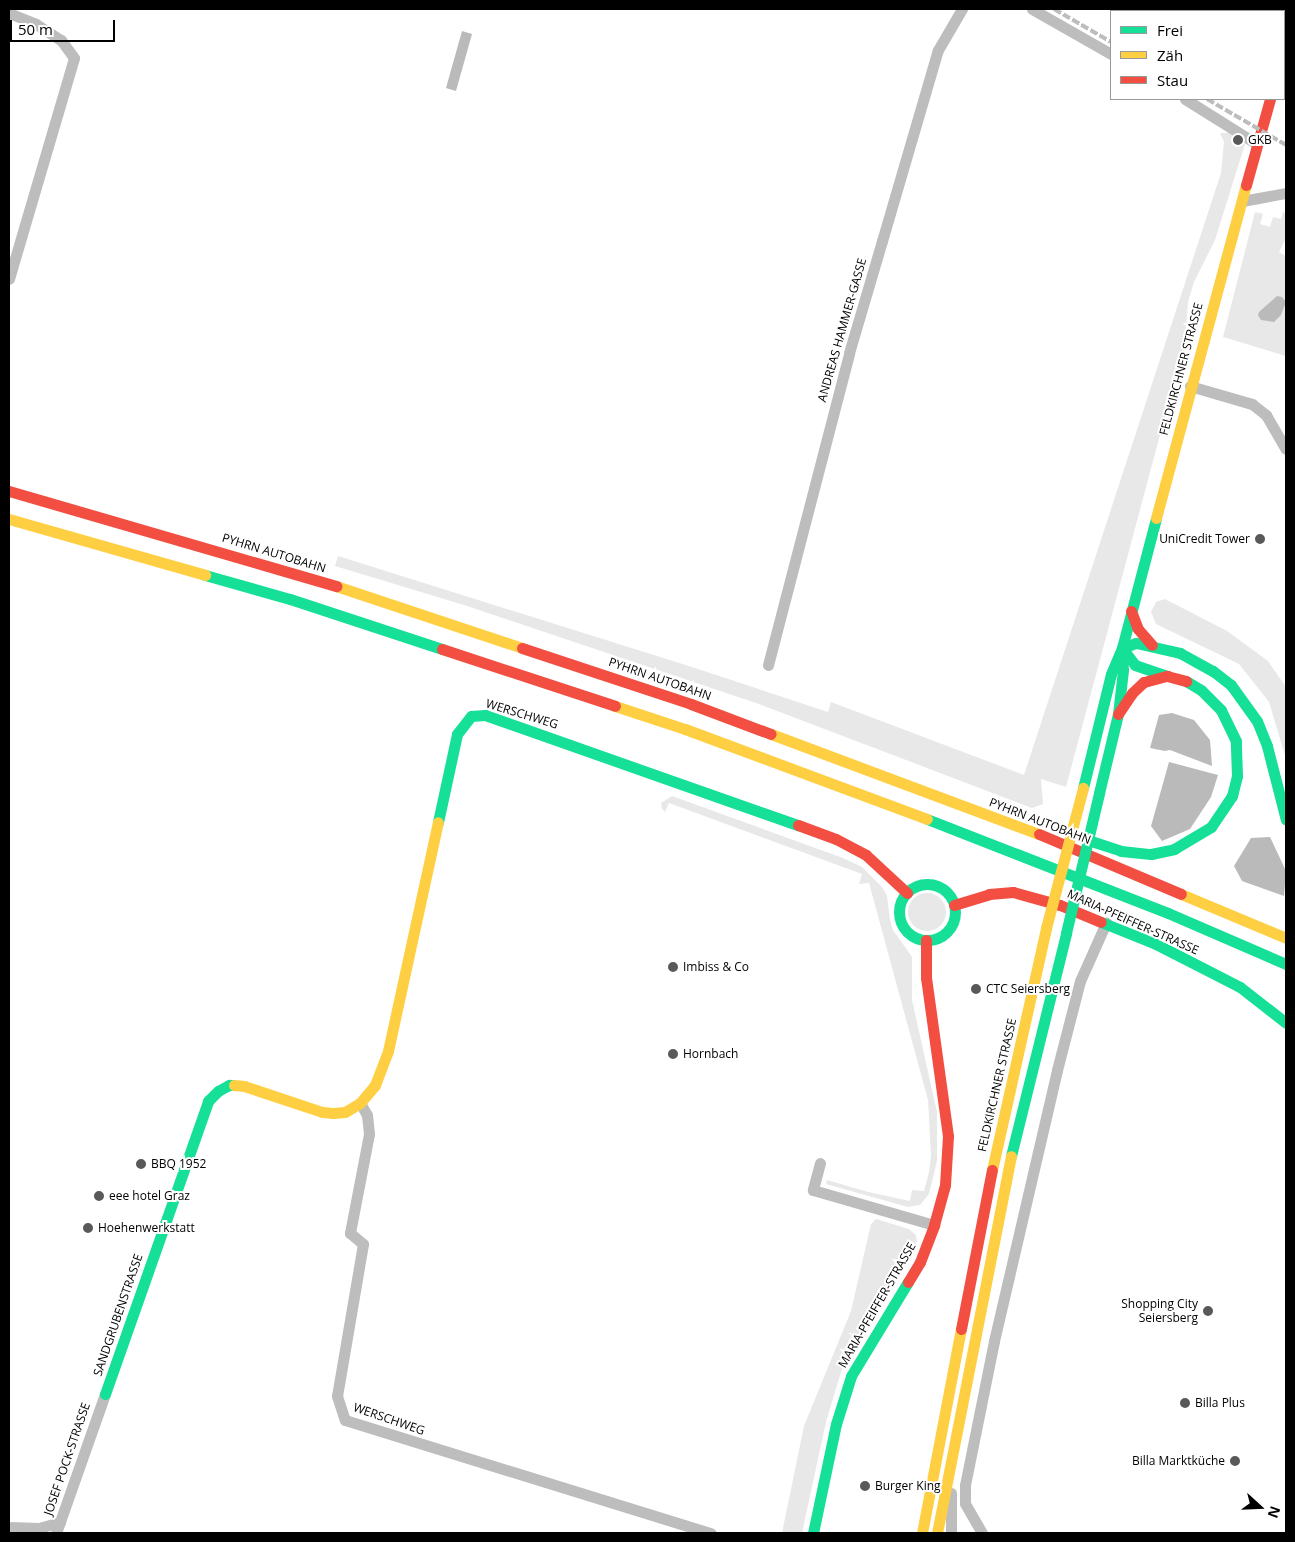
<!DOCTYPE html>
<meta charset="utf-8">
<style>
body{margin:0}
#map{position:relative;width:1295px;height:1542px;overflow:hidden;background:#fff;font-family:"Open Sans",sans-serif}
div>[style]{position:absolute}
.green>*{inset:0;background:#e8e8e8}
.round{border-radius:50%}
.water>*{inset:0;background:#bababa}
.street>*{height:11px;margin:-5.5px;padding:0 5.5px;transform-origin:5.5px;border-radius:5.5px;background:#bdbdbd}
.fast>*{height:11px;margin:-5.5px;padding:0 5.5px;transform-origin:5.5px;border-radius:5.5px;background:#16e098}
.fast>.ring{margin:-5.5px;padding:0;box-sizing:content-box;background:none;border:11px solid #16e098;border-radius:50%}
.slow>*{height:11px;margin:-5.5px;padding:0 5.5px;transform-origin:5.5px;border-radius:5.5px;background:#ffcf43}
.jam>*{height:11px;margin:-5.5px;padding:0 5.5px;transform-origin:5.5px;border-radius:5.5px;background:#f24e42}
.rail>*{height:4px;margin-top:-2px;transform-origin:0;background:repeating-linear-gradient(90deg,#bdbdbd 0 8px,transparent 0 10.5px)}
.fast-bridge>*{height:11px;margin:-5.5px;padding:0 5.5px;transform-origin:5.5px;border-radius:5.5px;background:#16e098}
.slow-bridge>*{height:11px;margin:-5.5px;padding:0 5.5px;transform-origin:5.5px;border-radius:5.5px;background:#ffcf43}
.dots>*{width:14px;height:14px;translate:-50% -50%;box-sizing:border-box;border:2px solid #fff;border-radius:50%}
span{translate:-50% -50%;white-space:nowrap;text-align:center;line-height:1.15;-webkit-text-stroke:4px #fff;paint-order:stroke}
.poi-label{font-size:12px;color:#000}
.left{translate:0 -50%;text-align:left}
.right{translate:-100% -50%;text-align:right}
.street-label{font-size:12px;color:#000}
.frame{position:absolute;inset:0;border:10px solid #000;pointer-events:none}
.legend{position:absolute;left:1110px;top:10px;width:175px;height:90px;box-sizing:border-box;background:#fff;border:1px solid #999;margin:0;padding:6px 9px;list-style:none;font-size:15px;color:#000}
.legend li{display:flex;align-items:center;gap:10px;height:25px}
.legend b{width:25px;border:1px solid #999}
.north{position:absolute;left:1235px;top:1482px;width:50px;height:50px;-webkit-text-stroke:4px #fff;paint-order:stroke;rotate:110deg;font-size:14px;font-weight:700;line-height:20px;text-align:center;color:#000}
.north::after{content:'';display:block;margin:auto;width:18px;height:22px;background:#000;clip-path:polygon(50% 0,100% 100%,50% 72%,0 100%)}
.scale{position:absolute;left:10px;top:20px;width:105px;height:22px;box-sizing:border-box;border:2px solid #000;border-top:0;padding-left:6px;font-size:15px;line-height:18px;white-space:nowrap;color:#000;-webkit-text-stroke:4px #fff;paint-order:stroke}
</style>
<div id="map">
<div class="green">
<div style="clip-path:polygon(1220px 133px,1230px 133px,1245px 144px,1215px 240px,1194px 282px,1188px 302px,1185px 341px,1066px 787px,1041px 779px,1043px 804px,1032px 808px,759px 704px,464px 605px,335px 566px,338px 556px,692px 667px,828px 712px,831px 702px,1024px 775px,1221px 173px,1224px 142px)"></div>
<div style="clip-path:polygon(1255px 212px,1263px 214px,1260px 224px,1270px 227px,1273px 217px,1281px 219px,1283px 212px,1286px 214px,1286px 238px,1279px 252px,1286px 256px,1286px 356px,1223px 337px)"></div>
<div style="clip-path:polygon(1165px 599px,1227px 631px,1268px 661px,1286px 687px,1286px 759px,1269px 702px,1239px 664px,1156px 624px,1151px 612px,1156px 602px)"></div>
<div style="clip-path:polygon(672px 796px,843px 858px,862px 867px,882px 887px,887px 896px,890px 920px,893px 930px,912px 957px,912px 1000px,937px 1112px,937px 1161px,929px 1194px,920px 1205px,908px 1207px,826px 1184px,827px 1180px,868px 1192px,910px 1201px,912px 1190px,924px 1191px,929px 1172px,931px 1155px,928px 1100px,869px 883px,859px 884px,862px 874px,669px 803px,665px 812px,662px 809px,661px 803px)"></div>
<div class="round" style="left:908px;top:893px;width:38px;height:38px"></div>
<div style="clip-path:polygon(876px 1219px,909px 1229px,916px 1235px,917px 1241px,904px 1268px,851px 1350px,841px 1372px,826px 1422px,802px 1533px,782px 1533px,804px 1426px,851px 1311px,871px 1224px)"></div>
</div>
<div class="water">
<div style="clip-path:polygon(462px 31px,472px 34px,456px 91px,446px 88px)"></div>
<div style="clip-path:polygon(1277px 296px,1282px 297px,1286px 302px,1281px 315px,1274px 322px,1261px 320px,1258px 315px,1259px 312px)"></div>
<div style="clip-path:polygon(1172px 713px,1194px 720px,1210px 740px,1212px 766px,1170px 750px,1165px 751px,1150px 748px,1159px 715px)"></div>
<div style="clip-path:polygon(1169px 762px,1218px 775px,1211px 797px,1190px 829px,1162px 841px,1151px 826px)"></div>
<div style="clip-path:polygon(1270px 837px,1286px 871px,1284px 896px,1242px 881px,1234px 866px,1251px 838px)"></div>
</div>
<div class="street">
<div style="left:1032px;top:9px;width:91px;rotate:29.7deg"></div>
<div style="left:9px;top:13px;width:29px;rotate:22deg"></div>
<div style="left:36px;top:24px;width:30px;rotate:33deg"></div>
<div style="left:61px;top:40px;width:22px;rotate:54deg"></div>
<div style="left:74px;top:58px;width:230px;rotate:106.4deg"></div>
<div style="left:1185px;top:99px;width:85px;rotate:32deg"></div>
<div style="left:1242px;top:201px;width:45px;rotate:-10.3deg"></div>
<div style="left:1190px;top:386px;width:65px;rotate:16.2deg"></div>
<div style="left:1252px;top:404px;width:18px;rotate:38deg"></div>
<div style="left:1266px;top:415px;width:39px;rotate:60deg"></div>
<div style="left:768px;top:665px;width:322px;rotate:-75.4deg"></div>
<div style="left:849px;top:353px;width:117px;rotate:-73.6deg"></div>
<div style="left:882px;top:241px;width:199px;rotate:-73.7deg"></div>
<div style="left:938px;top:50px;width:48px;rotate:-59.7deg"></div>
<div style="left:360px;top:1103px;width:14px;rotate:60deg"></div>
<div style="left:367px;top:1115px;width:19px;rotate:84deg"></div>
<div style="left:369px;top:1134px;width:101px;rotate:100.9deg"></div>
<div style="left:350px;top:1233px;width:17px;rotate:40deg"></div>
<div style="left:363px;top:1244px;width:154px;rotate:99.7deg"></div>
<div style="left:337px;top:1396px;width:25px;rotate:72deg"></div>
<div style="left:345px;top:1420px;width:383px;rotate:17.2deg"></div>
<div style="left:820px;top:1163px;width:28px;rotate:105deg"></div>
<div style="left:813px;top:1190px;width:126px;rotate:16.1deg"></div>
<div style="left:951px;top:1493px;width:40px;rotate:90deg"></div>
<div style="left:9px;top:1527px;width:30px;rotate:2deg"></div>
<div style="left:39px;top:1528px;width:22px;rotate:-16deg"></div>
<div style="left:56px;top:1533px;width:147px;rotate:-70.6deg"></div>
<div style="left:982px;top:1533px;width:34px;rotate:-120deg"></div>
<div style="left:965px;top:1503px;width:18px;rotate:-90deg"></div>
<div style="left:965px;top:1485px;width:147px;rotate:-78.6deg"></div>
<div style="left:994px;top:1341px;width:278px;rotate:-76.9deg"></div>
<div style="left:1057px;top:1070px;width:92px;rotate:-75.5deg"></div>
<div style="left:1080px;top:981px;width:64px;rotate:-65.9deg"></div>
</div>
<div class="fast">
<div style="left:1284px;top:52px;width:8px;rotate:-76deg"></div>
<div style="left:205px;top:575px;width:88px;rotate:15.8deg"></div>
<div style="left:290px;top:599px;width:160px;rotate:18.2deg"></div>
<div style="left:1167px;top:676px;width:34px;rotate:-161deg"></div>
<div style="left:1135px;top:665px;width:21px;rotate:-127deg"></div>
<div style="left:1122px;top:648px;width:15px;rotate:-20deg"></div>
<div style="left:1136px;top:643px;width:45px;rotate:12.8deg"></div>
<div style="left:1180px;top:653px;width:38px;rotate:29deg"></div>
<div style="left:1213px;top:671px;width:23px;rotate:38deg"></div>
<div style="left:1231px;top:685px;width:44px;rotate:54.2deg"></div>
<div style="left:1257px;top:721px;width:27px;rotate:68deg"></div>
<div style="left:1267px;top:746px;width:76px;rotate:75.6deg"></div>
<div style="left:1083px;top:788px;width:117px;rotate:-76.2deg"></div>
<div style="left:1111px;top:674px;width:28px;rotate:-67deg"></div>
<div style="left:1122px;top:648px;width:134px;rotate:-75.3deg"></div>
<div style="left:1099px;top:793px;width:81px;rotate:-76.5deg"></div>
<div style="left:1118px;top:714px;width:44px;rotate:-83.5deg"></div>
<div style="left:1123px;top:670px;width:15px;rotate:-94deg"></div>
<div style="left:927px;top:819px;width:259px;rotate:21.3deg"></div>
<div style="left:1168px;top:913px;width:129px;rotate:23.4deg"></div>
<div style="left:438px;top:822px;width:90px;rotate:-77.8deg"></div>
<div style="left:457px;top:734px;width:23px;rotate:-52deg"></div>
<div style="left:471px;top:716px;width:14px;rotate:-4deg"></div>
<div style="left:485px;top:715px;width:332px;rotate:19.4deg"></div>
<div style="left:1091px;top:841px;width:32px;rotate:18deg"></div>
<div style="left:1121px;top:851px;width:30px;rotate:6deg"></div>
<div style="left:1151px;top:854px;width:24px;rotate:-12deg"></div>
<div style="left:1174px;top:849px;width:43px;rotate:-30.7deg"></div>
<div style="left:1211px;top:827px;width:37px;rotate:-56deg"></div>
<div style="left:1232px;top:796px;width:21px;rotate:-76deg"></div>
<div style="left:1237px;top:776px;width:35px;rotate:-92deg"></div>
<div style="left:1236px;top:741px;width:34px;rotate:-116deg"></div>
<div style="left:1221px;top:710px;width:28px;rotate:-135deg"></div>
<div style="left:1201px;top:690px;width:17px;rotate:-149deg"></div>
<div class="ring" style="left:899px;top:884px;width:45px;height:45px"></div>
<div style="left:1101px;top:922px;width:59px;rotate:21.8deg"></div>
<div style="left:1156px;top:944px;width:94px;rotate:27.1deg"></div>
<div style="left:1240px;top:987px;width:58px;rotate:38deg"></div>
<div style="left:1011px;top:1156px;width:230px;rotate:-76.1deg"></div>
<div style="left:105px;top:1394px;width:311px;rotate:-70.6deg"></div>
<div style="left:208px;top:1101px;width:14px;rotate:-45deg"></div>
<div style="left:218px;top:1091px;width:13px;rotate:-29deg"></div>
<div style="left:229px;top:1085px;width:5px"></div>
<div style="left:813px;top:1533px;width:111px;rotate:-78.1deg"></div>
<div style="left:836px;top:1424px;width:50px;rotate:-72.6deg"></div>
<div style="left:851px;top:1376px;width:110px;rotate:-58.8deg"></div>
</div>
<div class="slow">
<div style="left:1156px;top:518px;width:345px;rotate:-74.9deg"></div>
<div style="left:9px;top:519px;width:204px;rotate:15.9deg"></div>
<div style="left:336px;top:586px;width:196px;rotate:18.4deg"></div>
<div style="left:615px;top:706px;width:74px;rotate:18.2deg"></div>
<div style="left:685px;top:729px;width:258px;rotate:20.4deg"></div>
<div style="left:771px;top:734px;width:286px;rotate:20.5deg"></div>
<div style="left:1181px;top:894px;width:114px;rotate:22.7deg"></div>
<div style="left:234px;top:1085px;width:10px;rotate:6deg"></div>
<div style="left:244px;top:1086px;width:82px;rotate:18.4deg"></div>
<div style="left:322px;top:1112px;width:11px;rotate:5deg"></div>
<div style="left:333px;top:1113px;width:12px;rotate:-5deg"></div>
<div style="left:345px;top:1112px;width:17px;rotate:-31deg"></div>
<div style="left:360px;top:1103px;width:23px;rotate:-50deg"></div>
<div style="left:375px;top:1085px;width:36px;rotate:-69deg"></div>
<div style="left:388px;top:1051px;width:234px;rotate:-77.7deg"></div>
<div style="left:992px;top:1170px;width:248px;rotate:-77.4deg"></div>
<div style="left:922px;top:1533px;width:208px;rotate:-79.2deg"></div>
<div style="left:937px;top:1533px;width:384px;rotate:-78.9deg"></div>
</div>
<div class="jam">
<div style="left:1246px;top:185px;width:89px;rotate:-74.4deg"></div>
<div style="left:9px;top:491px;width:341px;rotate:16.2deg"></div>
<div style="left:1131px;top:611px;width:19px;rotate:69deg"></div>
<div style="left:1138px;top:629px;width:21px;rotate:49deg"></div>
<div style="left:522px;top:648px;width:178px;rotate:18.3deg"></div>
<div style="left:691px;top:704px;width:85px;rotate:20.6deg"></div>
<div style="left:442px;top:649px;width:182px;rotate:18.2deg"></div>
<div style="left:1118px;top:714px;width:25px;rotate:-56deg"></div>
<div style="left:1132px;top:693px;width:16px;rotate:-43deg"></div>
<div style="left:1144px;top:682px;width:24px;rotate:-15deg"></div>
<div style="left:1167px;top:676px;width:20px;rotate:15deg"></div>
<div style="left:798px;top:825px;width:40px;rotate:20.2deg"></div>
<div style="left:836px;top:839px;width:34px;rotate:28deg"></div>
<div style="left:866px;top:855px;width:56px;rotate:42.8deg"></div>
<div style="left:1039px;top:834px;width:154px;rotate:22.9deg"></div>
<div style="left:954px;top:905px;width:37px;rotate:-17deg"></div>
<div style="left:989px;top:894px;width:24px;rotate:-5deg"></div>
<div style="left:1013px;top:892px;width:49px;rotate:15.5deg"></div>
<div style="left:1060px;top:905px;width:44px;rotate:22.5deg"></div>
<div style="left:908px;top:1282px;width:23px;rotate:-59deg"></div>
<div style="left:920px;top:1262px;width:40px;rotate:-69deg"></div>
<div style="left:934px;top:1225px;width:41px;rotate:-74.6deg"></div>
<div style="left:945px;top:1185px;width:49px;rotate:-86.5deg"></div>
<div style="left:948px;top:1136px;width:160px;rotate:-97.9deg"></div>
<div style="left:926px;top:978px;width:38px;rotate:-90deg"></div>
<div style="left:961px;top:1329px;width:162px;rotate:-79deg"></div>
</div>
<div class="rail">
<div style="left:1054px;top:9px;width:66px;rotate:30.1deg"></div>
<div style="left:1207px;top:99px;width:91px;rotate:30.2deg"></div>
</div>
<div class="fast-bridge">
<div style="left:1066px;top:933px;width:144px;rotate:-76.7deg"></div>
</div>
<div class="slow-bridge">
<div style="left:1046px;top:928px;width:145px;rotate:-75.2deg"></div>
</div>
<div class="dots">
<div style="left:1238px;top:140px;background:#595959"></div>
<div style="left:1260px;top:539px;background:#595959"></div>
<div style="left:673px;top:967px;background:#595959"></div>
<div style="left:976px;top:989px;background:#595959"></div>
<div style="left:673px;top:1054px;background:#595959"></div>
<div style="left:141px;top:1164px;background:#595959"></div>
<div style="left:99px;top:1196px;background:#595959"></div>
<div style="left:88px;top:1228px;background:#595959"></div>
<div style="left:1208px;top:1311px;background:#595959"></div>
<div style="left:1185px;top:1403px;background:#595959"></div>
<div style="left:1235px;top:1461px;background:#595959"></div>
<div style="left:865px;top:1486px;background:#595959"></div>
</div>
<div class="poi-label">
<span class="left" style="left:1248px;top:140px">GKB</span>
<span class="right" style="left:1250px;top:539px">UniCredit Tower</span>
<span class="left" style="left:683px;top:967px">Imbiss &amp; Co</span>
<span class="left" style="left:986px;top:989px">CTC Seiersberg</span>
<span class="left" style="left:683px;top:1054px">Hornbach</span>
<span class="left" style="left:151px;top:1164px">BBQ 1952</span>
<span class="left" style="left:109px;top:1196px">eee hotel Graz</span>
<span class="left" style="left:98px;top:1228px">Hoehenwerkstatt</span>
<span class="right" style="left:1198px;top:1311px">Shopping City<br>Seiersberg</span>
<span class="left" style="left:1195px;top:1403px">Billa Plus</span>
<span class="right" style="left:1225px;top:1461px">Billa Marktküche</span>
<span class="left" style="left:875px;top:1486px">Burger King</span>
</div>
<div class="street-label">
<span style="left:842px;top:330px;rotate:-74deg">ANDREAS HAMMER-GASSE</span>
<span style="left:1181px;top:369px;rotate:-75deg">FELDKIRCHNER STRASSE</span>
<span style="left:274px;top:553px;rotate:17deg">PYHRN AUTOBAHN</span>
<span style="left:660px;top:679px;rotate:19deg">PYHRN AUTOBAHN</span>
<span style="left:522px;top:714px;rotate:17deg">WERSCHWEG</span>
<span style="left:1040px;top:821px;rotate:21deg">PYHRN AUTOBAHN</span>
<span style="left:1133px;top:922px;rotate:24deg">MARIA-PFEIFFER-STRASSE</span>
<span style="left:997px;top:1085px;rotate:-77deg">FELDKIRCHNER STRASSE</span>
<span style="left:877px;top:1305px;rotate:-60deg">MARIA-PFEIFFER-STRASSE</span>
<span style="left:118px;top:1315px;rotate:-71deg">SANDGRUBENSTRASSE</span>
<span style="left:389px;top:1419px;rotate:19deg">WERSCHWEG</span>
<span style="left:67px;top:1459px;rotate:-71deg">JOSEF POCK-STRASSE</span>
</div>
<div class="frame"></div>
<ul class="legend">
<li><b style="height:6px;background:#16e098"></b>Frei</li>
<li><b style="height:6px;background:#ffcf43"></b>Zäh</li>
<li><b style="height:6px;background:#f24e42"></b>Stau</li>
</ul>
<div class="north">N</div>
<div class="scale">50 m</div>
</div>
